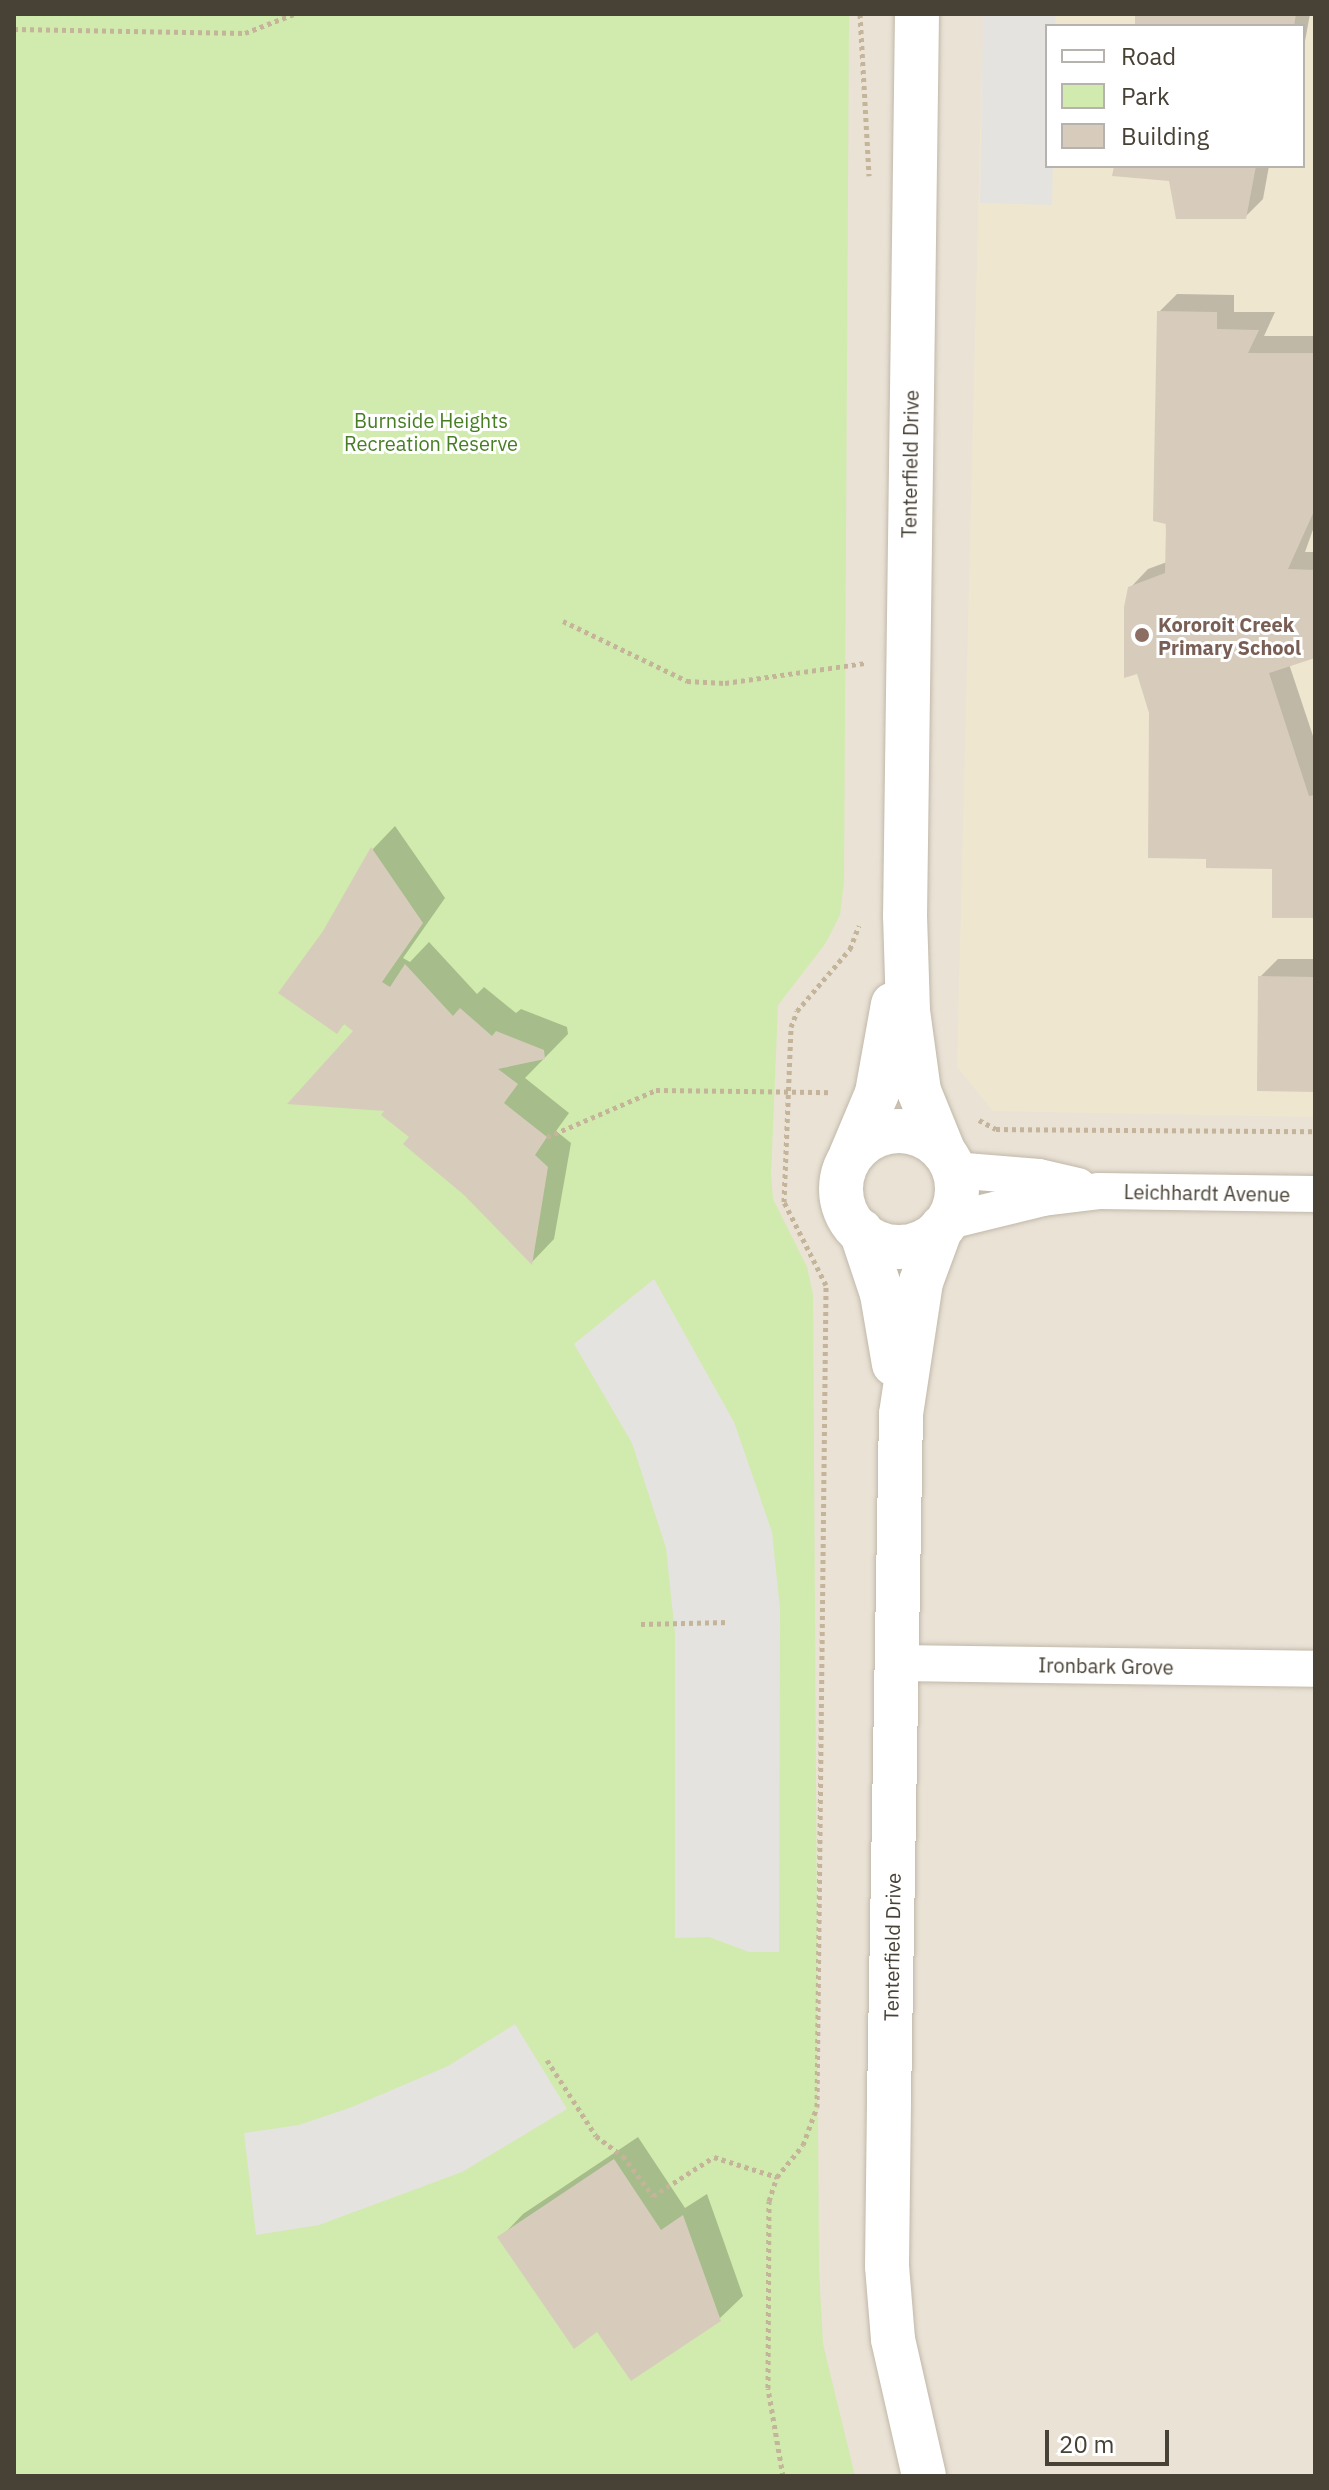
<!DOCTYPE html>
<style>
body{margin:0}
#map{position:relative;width:1329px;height:2490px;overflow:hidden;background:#f5f0e7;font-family:"IBM Plex Sans",sans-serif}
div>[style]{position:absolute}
.residential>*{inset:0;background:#e9e2d5}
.education>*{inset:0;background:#efe6d0}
.green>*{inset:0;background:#d0ebad}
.parking>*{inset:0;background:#e5e3df}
.shadow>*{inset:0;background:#0003}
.building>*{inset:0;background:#d7ccbc}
.path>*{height:5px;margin-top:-2.5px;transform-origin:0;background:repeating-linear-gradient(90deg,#c4b499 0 4px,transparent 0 8px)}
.roads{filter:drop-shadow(0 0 2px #c1b8a9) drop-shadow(0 0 2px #c1b8a9)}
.minor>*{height:36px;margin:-18px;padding:0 18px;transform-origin:18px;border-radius:18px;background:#fff}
.tertiary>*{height:44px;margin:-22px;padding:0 22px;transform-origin:22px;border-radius:22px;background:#fff}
.tertiary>.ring{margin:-22px;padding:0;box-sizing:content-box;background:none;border:44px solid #fff;border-radius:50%}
.dots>*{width:22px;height:22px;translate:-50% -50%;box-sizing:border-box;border:4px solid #fff;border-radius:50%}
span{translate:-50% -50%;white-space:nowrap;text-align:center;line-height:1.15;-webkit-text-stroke:6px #fff;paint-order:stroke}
.park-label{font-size:20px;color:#477e24}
.street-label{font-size:20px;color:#484135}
.education-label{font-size:20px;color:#785e54;font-weight:700}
.left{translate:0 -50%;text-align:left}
.frame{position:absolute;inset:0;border:16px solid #484135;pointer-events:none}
.legend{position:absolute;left:1045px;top:24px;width:260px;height:144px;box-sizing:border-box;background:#fff;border:2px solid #b6b3ae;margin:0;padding:10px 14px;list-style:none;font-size:24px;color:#484135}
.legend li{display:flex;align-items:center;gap:16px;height:40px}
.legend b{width:40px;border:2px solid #b6b3ae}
.scale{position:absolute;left:1045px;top:2430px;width:124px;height:36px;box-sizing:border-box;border:4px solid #484135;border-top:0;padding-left:10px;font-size:24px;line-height:28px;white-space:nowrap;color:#484135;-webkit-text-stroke:6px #fff;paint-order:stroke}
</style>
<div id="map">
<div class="residential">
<div style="clip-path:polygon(evenodd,14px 14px,1315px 14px,1315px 2476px,14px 2476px,14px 14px,1047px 26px,1303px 26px,1303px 166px,1047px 166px,1047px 26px)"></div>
</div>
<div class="education">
<div style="clip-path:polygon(evenodd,983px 14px,1315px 14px,1315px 1117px,993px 1111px,957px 1067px,983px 14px,1047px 26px,1303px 26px,1303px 166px,1047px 166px,1047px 26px)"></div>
</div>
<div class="green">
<div style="clip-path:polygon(14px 14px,849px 14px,844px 881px,840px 915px,825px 944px,778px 1005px,771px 1174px,773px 1199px,807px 1267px,813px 1295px,819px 2271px,823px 2344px,855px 2476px,14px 2476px)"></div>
</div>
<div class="parking">
<div style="clip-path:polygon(983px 14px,1056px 14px,1055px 26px,1047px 26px,1047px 166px,1053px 166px,1052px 205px,980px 203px)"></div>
<div style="clip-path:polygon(654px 1279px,734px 1422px,772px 1532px,780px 1609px,779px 1952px,749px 1952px,709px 1937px,675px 1938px,675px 1634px,666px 1548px,632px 1443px,574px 1344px)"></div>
<div style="clip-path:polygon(515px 2024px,567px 2109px,462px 2172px,319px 2225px,256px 2235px,244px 2133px,299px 2125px,352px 2107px,448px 2066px)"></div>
</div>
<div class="shadow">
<div style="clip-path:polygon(1137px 14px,1310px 14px,1303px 52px,1303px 26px,1137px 26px)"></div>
<div style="clip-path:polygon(1116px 166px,1269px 166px,1263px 199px,1245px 217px,1171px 179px)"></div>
<div style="clip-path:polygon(1177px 294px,1234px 295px,1234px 312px,1275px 312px,1264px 336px,1315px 336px,1315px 524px,1305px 552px,1315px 552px,1315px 656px,1289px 664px,1315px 742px,1315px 916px,1274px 867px,1208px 857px,1130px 588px,1148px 569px,1167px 562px,1159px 312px)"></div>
<div style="clip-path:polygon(395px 826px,445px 898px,403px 958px,410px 962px,429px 942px,477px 994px,484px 987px,516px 1013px,521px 1009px,567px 1027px,568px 1034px,525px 1078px,569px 1113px,556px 1131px,571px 1143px,554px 1239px,532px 1262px,388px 1110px,356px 1031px,345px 1023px,337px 1031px,324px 932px,373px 849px)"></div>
<div style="clip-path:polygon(1278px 959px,1315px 959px,1315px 1090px,1260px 977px)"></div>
<div style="clip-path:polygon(638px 2137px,685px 2208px,707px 2194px,743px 2296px,719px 2319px,597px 2329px,500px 2238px,523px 2214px)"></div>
</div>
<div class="building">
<div style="clip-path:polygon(1135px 14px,1296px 14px,1294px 26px,1135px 26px)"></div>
<div style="clip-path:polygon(1114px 166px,1256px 166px,1246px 219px,1176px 219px,1169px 181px,1112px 176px)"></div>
<div style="clip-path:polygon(1157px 311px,1217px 312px,1217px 329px,1259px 330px,1248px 353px,1315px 353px,1315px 509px,1288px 569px,1315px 570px,1315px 658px,1269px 673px,1309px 796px,1315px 795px,1315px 918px,1272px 918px,1272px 869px,1206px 868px,1206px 859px,1148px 858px,1149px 713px,1137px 674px,1124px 678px,1124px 607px,1128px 587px,1165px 573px,1166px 524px,1153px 521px)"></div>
<div style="clip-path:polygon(371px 847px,423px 923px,382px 982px,390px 987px,405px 964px,453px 1016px,460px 1008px,492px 1036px,496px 1031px,544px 1050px,545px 1059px,498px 1069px,518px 1084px,504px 1103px,547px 1137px,535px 1155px,548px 1167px,532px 1265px,464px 1195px,403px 1144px,409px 1137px,381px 1115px,384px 1111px,287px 1104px,353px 1031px,344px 1024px,337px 1034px,278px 993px,323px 931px)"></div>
<div style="clip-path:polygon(1258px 976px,1315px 977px,1315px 1092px,1257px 1091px)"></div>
<div style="clip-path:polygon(614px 2159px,661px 2230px,683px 2215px,721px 2321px,631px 2381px,597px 2332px,574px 2349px,497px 2237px)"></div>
</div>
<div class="path">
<div style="left:860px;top:14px;width:162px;rotate:86.8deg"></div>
<div style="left:14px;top:29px;width:231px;rotate:1deg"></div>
<div style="left:245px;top:33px;width:53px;rotate:-21.2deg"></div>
<div style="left:563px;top:621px;width:138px;rotate:25.8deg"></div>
<div style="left:687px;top:681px;width:38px;rotate:3deg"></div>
<div style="left:725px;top:683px;width:141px;rotate:-8.1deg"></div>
<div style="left:979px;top:1120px;width:19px;rotate:28deg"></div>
<div style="left:996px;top:1129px;width:319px;rotate:0.4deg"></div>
<div style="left:547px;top:1137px;width:119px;rotate:-23.3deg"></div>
<div style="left:656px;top:1090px;width:176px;rotate:0.7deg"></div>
<div style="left:641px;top:1624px;width:88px;rotate:-1.3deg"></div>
<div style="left:547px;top:2060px;width:90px;rotate:57.2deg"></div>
<div style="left:596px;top:2136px;width:34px;rotate:37deg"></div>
<div style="left:623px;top:2156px;width:50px;rotate:53.1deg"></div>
<div style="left:653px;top:2196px;width:72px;rotate:-32.6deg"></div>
<div style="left:714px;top:2157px;width:66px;rotate:17.6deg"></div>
<div style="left:783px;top:2476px;width:89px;rotate:-99.7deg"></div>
<div style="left:768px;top:2388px;width:187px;rotate:-89.7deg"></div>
<div style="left:769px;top:2201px;width:25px;rotate:-72deg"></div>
<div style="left:777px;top:2177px;width:41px;rotate:-50.9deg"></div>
<div style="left:803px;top:2145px;width:40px;rotate:-69.8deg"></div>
<div style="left:817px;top:2107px;width:822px;rotate:-89.37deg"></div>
<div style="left:826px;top:1285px;width:93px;rotate:-116.8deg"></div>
<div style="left:784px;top:1202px;width:175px;rotate:-87.7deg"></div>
<div style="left:791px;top:1027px;width:17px;rotate:-69deg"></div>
<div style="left:797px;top:1011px;width:82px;rotate:-49.5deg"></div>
<div style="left:850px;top:949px;width:25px;rotate:-69deg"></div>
</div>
<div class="roads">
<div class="minor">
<div style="left:953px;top:1170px;width:86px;rotate:4.7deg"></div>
<div style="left:1039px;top:1177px;width:40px;rotate:13deg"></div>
<div style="left:945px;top:1222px;width:101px;rotate:-13.8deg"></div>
<div style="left:1043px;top:1198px;width:56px;rotate:-7.1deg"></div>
<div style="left:1099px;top:1191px;width:216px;rotate:0.8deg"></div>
<div style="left:897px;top:1663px;width:418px;rotate:0.8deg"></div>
</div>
<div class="tertiary">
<div style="left:917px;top:14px;width:901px;rotate:90.76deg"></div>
<div style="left:905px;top:915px;width:96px;rotate:88.2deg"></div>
<div style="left:908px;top:1011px;width:81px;rotate:82.2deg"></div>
<div style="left:919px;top:1091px;width:64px;rotate:67.9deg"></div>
<div class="ring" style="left:841px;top:1131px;width:72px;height:72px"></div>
<div style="left:851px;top:1155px;width:67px;rotate:-67.2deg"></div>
<div style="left:877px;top:1093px;width:90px;rotate:-79.8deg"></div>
<div style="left:861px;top:1231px;width:66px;rotate:71.6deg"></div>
<div style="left:882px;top:1294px;width:71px;rotate:80.3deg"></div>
<div style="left:924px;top:2476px;width:140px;rotate:-102.8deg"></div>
<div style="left:893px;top:2339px;width:73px;rotate:-94.7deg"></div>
<div style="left:887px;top:2266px;width:166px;rotate:-89.3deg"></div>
<div style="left:889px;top:2100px;width:686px;rotate:-89deg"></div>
<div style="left:901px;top:1414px;width:134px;rotate:-81.4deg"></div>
<div style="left:921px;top:1282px;width:58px;rotate:-69.7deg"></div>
</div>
</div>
<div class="dots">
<div style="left:1142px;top:635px;background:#8d6e63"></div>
</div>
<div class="park-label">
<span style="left:431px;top:432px">Burnside Heights<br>Recreation Reserve</span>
</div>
<div class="street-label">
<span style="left:910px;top:464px;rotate:-89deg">Tenterfield Drive</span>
<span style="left:1207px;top:1193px;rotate:1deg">Leichhardt Avenue</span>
<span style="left:1106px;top:1666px;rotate:1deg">Ironbark Grove</span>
<span style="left:892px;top:1947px;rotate:-89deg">Tenterfield Drive</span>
</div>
<div class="education-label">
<span class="left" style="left:1158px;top:636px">Kororoit Creek<br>Primary School</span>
</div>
<div class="frame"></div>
<ul class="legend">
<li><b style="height:10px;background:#fff"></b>Road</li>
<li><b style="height:22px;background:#d0ebad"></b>Park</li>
<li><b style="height:22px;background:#d7ccbc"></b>Building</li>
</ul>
<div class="scale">20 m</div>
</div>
